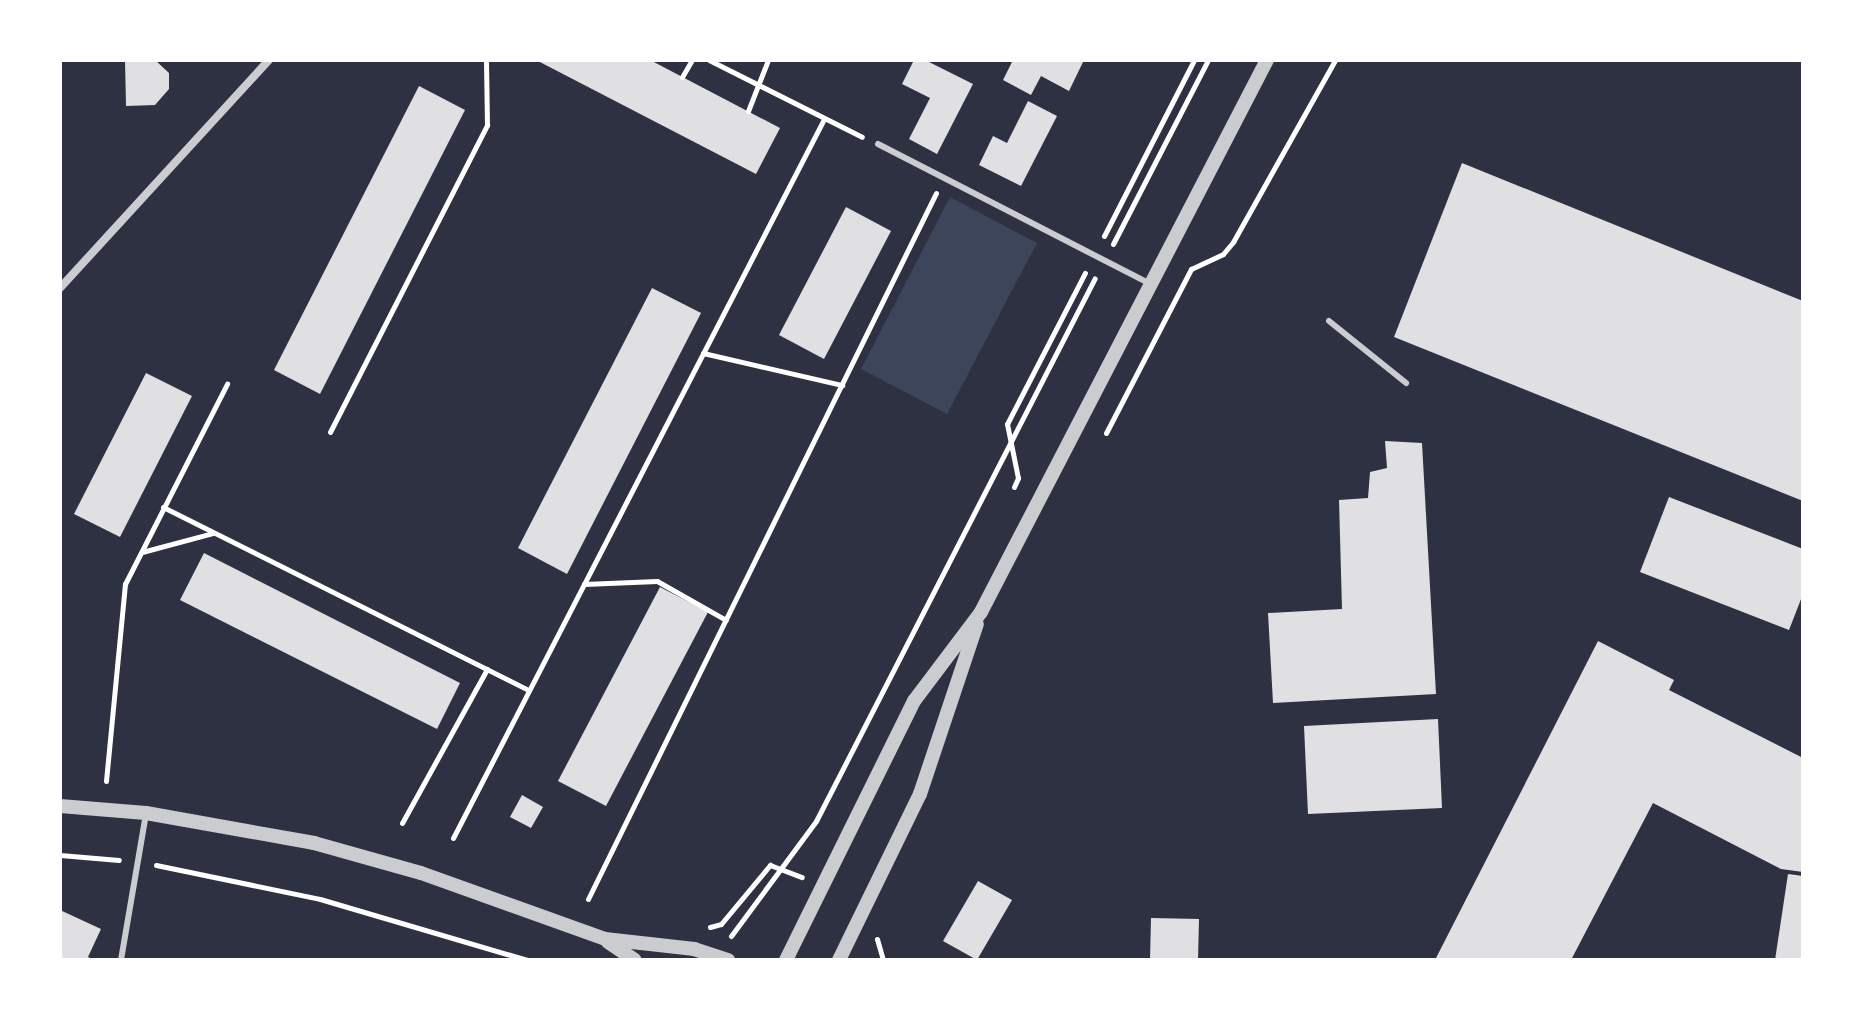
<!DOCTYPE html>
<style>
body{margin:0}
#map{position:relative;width:1863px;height:1020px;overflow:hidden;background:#2d3142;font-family:"PT Sans Narrow",sans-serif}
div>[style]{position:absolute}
.green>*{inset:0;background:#3c4559}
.building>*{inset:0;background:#e0e0e3}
.path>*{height:5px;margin:-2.5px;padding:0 2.5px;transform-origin:2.5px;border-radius:2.5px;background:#fff}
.service>*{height:6px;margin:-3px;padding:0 3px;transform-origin:3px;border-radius:3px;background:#caccd0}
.minor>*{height:8px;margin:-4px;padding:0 4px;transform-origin:4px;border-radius:4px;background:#caccd0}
.tertiary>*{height:14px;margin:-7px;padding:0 7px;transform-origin:7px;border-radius:7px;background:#caccd0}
span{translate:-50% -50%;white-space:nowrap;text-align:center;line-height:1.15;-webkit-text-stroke:8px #fff;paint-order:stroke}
.frame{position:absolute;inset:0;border:62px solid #fff;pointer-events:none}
</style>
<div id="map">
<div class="green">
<div style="clip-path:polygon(950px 197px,1037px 243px,947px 414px,861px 369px)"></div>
</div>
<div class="building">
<div style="clip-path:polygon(125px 60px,155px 60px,169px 73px,169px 89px,155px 105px,126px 106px)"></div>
<div style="clip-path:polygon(536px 60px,650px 60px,780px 128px,756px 174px)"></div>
<div style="clip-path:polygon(914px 60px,925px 60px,973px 84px,937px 154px,909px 139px,930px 98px,902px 84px)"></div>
<div style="clip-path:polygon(1013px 60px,1084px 60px,1069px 91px,1041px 76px,1031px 95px,1003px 80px)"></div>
<div style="clip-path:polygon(419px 86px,465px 110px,320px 394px,274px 370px)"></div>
<div style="clip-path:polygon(1028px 101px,1057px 116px,1021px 186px,979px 165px,993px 136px,1007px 143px)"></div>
<div style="clip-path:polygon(1462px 163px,1803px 301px,1803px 501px,1394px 337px)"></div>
<div style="clip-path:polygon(846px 207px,891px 231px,824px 359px,779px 335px)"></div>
<div style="clip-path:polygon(652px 288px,701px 313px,567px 574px,518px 548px)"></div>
<div style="clip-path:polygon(146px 373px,192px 396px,120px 537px,74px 514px)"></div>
<div style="clip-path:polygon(1385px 441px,1422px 443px,1436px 694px,1273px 703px,1268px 613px,1342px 609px,1339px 500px,1368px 498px,1370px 472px,1387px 468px)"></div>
<div style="clip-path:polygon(1669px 497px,1803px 549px,1803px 594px,1789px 630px,1640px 572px)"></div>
<div style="clip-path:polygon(204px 553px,460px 683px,437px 729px,180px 600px)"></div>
<div style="clip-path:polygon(660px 587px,708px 612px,606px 806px,558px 781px)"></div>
<div style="clip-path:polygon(1598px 641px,1674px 680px,1669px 690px,1803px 758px,1803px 872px,1781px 869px,1653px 803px,1571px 960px,1435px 960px)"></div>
<div style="clip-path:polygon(1438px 719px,1442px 808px,1308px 814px,1304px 726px)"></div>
<div style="clip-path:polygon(522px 795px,543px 807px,531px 828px,510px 817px)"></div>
<div style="clip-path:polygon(1788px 874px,1803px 876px,1803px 960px,1775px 960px)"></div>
<div style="clip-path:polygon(978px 881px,1012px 900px,977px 960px,943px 941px)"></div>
<div style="clip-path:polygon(60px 910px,101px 929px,88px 957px,94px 960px,60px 960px)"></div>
<div style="clip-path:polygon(1151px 918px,1199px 919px,1198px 960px,1150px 960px)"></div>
</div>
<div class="path">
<div style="left:709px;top:60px;width:171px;rotate:26.7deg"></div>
<div style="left:682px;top:77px;width:20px;rotate:-60deg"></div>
<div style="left:748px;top:111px;width:55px;rotate:-68.6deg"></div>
<div style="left:1104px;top:236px;width:198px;rotate:-62.9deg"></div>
<div style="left:1113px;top:244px;width:207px;rotate:-62.7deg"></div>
<div style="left:703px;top:353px;width:143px;rotate:13deg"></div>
<div style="left:330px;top:432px;width:345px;rotate:-62.9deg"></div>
<div style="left:487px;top:125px;width:65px;rotate:-90.9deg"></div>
<div style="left:1106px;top:433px;width:185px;rotate:-62.6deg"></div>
<div style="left:1191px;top:269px;width:35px;rotate:-25deg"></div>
<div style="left:1223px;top:254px;width:16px;rotate:-50deg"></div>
<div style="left:1233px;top:242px;width:209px;rotate:-60.7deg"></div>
<div style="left:1014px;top:487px;width:10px;rotate:-66deg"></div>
<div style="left:1018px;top:478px;width:55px;rotate:-101.5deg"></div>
<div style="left:1007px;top:424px;width:170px;rotate:-62.7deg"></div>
<div style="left:163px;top:507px;width:409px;rotate:26.6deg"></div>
<div style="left:142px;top:552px;width:73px;rotate:-15deg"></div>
<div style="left:584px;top:584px;width:73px;rotate:-2.4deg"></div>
<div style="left:657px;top:581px;width:79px;rotate:29.5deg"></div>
<div style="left:106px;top:781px;width:198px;rotate:-84.5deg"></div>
<div style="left:125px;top:584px;width:225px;rotate:-63deg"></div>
<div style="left:402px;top:823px;width:176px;rotate:-61.1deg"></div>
<div style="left:453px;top:838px;width:809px;rotate:-62.71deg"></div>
<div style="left:60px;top:855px;width:59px;rotate:4.8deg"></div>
<div style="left:156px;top:865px;width:167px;rotate:11.7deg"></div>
<div style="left:320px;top:899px;width:216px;rotate:16.4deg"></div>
<div style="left:588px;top:899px;width:787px;rotate:-63.76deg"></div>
<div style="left:710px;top:927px;width:11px;rotate:-15deg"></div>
<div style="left:721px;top:924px;width:77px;rotate:-50.3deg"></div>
<div style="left:770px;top:865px;width:34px;rotate:21deg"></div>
<div style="left:731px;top:936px;width:143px;rotate:-53.5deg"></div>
<div style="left:816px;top:821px;width:610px;rotate:-62.81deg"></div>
<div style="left:877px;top:939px;width:22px;rotate:74deg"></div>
</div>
<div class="service">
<div style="left:878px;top:144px;width:305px;rotate:27.2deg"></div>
<div style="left:1329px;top:321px;width:99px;rotate:38.8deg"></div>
<div style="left:121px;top:960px;width:149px;rotate:-80.3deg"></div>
</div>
<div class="minor">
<div style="left:60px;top:288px;width:309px;rotate:-47.5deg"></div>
</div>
<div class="tertiary">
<div style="left:60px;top:806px;width:86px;rotate:4.7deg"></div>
<div style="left:146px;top:813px;width:171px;rotate:10.1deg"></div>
<div style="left:314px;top:843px;width:111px;rotate:15.7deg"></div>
<div style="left:421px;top:873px;width:195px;rotate:19.7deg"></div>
<div style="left:605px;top:939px;width:90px;rotate:6.4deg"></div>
<div style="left:694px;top:949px;width:36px;rotate:18deg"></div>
<div style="left:608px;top:942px;width:32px;rotate:34deg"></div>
<div style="left:786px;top:960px;width:289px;rotate:-63.7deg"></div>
<div style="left:914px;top:701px;width:111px;rotate:-53deg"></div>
<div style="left:981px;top:612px;width:622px;rotate:-62.61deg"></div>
<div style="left:839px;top:960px;width:185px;rotate:-64deg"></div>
<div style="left:920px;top:794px;width:179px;rotate:-71.5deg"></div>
</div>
<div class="frame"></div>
</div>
